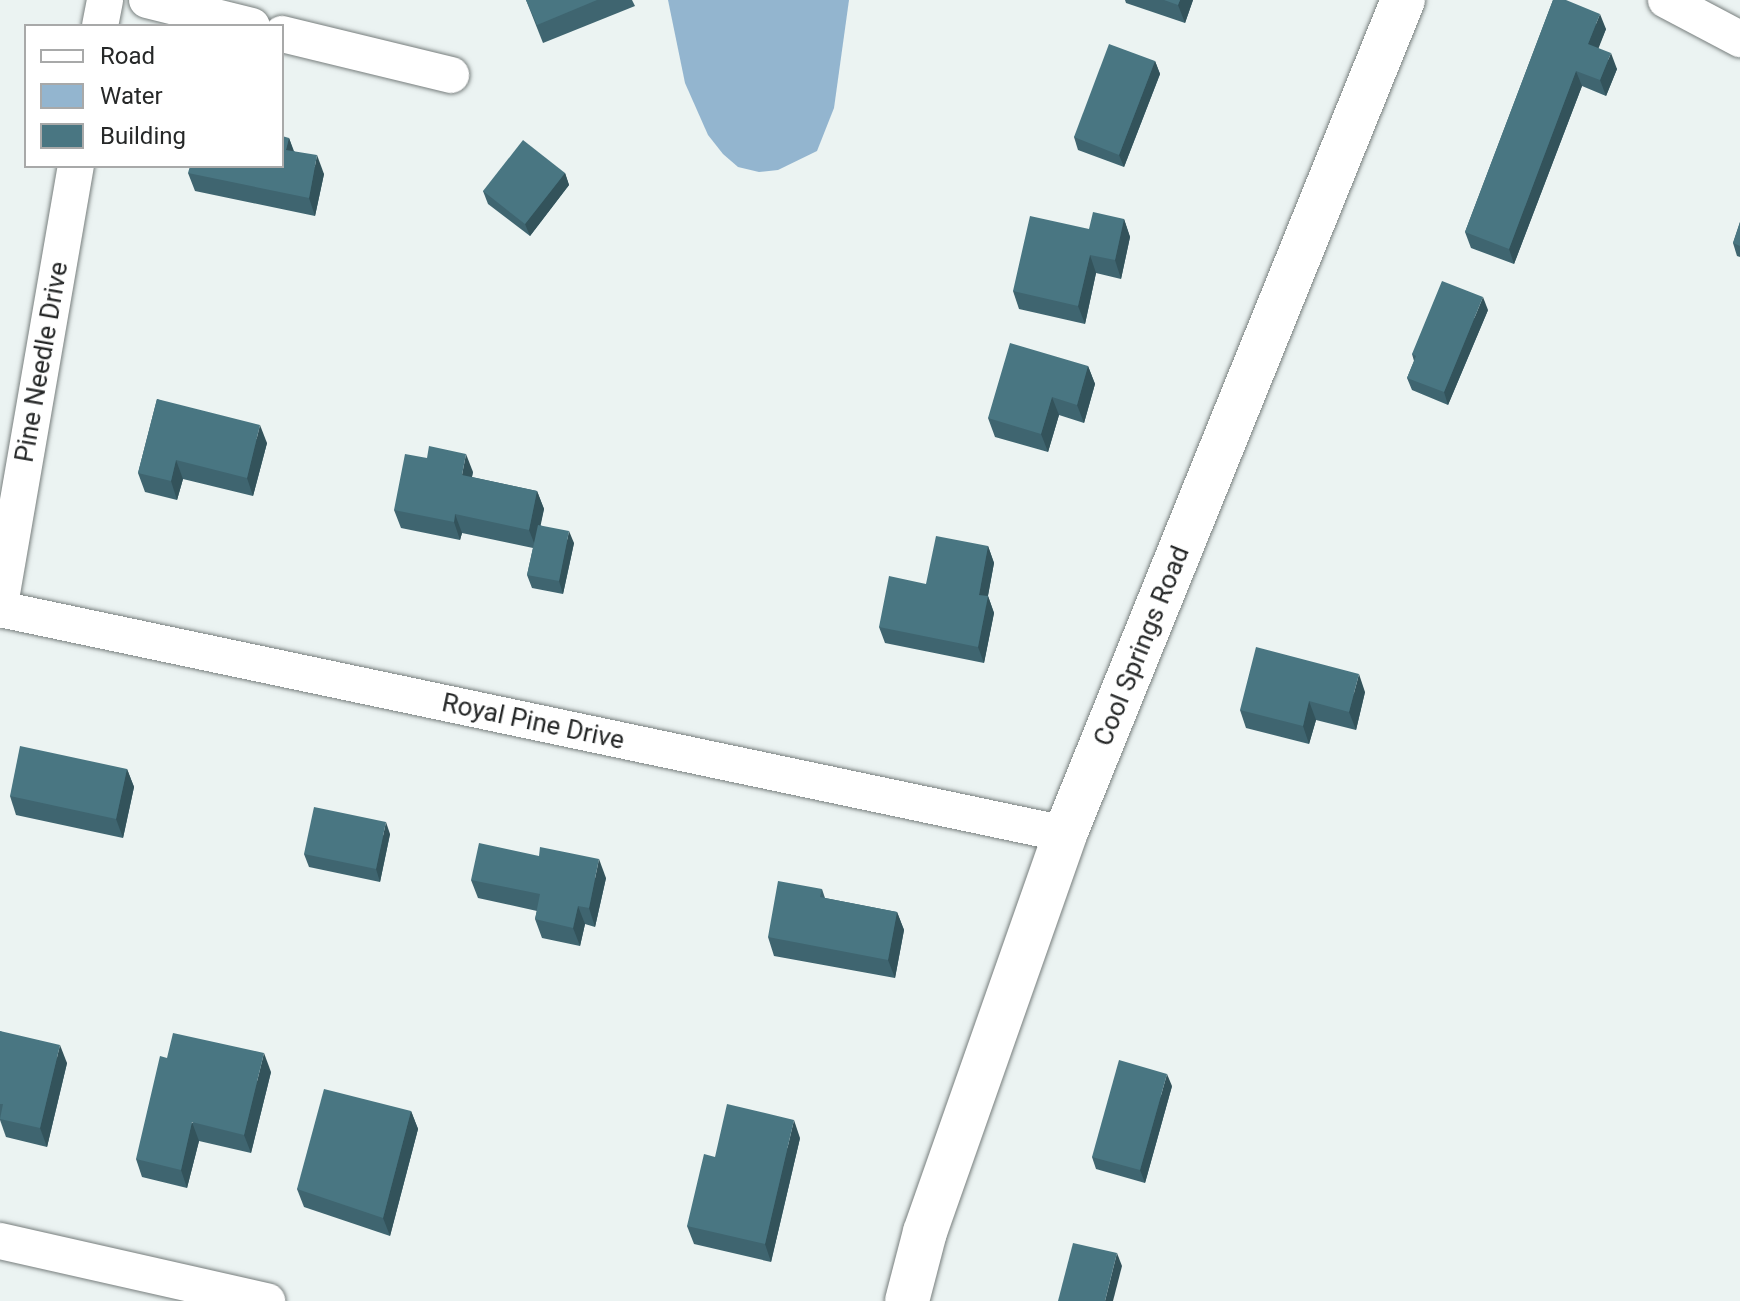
<!DOCTYPE html>
<style>
body{margin:0}
#map{position:relative;width:1740px;height:1301px;overflow:hidden;background:#ebf3f2;font-family:Roboto,sans-serif}
div>[style]{position:absolute}
.water>*{inset:0;background:#93b5cf}
.roads{filter:drop-shadow(0 0 2px #777e7d) drop-shadow(0 0 2px #777e7d)}
.minor>*{height:36px;margin:-18px;padding:0 18px;transform-origin:18px;border-radius:18px;background:#fff}
.tertiary>*{height:44px;margin:-22px;padding:0 22px;transform-origin:22px;border-radius:22px;background:#fff}
.wall>*{inset:0;background:#3f6570}
.shaded-wall>*{inset:0;background:#33535b}
.building>*{inset:0;background:#497682}
span{translate:-50% -50%;white-space:nowrap;text-align:center;line-height:1.15;-webkit-text-stroke:8px #fff;paint-order:stroke}
.street-label{font-size:26px;color:#262828}
.legend{position:absolute;left:24px;top:24px;width:260px;height:144px;box-sizing:border-box;background:#fff;border:2px solid #a8a9a9;margin:0;padding:10px 14px;list-style:none;font-size:24px;color:#262828}
.legend li{display:flex;align-items:center;gap:16px;height:40px}
.legend b{width:40px;border:2px solid #a8a9a9}
</style>
<div id="map">
<div class="water">
<div style="clip-path:polygon(668px 0,849px 0,834px 108px,817px 151px,778px 170px,759px 172px,738px 167px,723px 154px,708px 135px,685px 83px)"></div>
</div>
<div class="roads">
<div class="minor">
<div style="left:147px;top:0;width:108px;rotate:13.9deg"></div>
<div style="left:1666px;top:0;width:84px;rotate:27.8deg"></div>
<div style="left:100px;top:26px;width:26px;rotate:-79deg"></div>
<div style="left:282px;top:34px;width:174px;rotate:13.6deg"></div>
<div style="left:0;top:605px;width:446px;rotate:-80.2deg"></div>
<div style="left:0;top:609px;width:1089px;rotate:11.93deg"></div>
<div style="left:0;top:1241px;width:274px;rotate:12.7deg"></div>
</div>
<div class="tertiary">
<div style="left:907px;top:1301px;width:71px;rotate:-75.4deg"></div>
<div style="left:925px;top:1232px;width:422px;rotate:-70.6deg"></div>
<div style="left:1065px;top:834px;width:900px;rotate:-67.94deg"></div>
</div>
</div>
<div class="wall">
<div style="clip-path:polygon(526px 0,632px 0,635px 6px,543px 43px)"></div>
<div style="clip-path:polygon(1125px 0,1193px 0,1185px 23px,1126px 3px)"></div>
<div style="clip-path:polygon(1553px 0,1606px 29px,1598px 48px,1617px 69px,1606px 96px,1582px 86px,1514px 264px,1471px 248px,1465px 232px)"></div>
<div style="clip-path:polygon(1155px 61px,1160px 74px,1124px 167px,1078px 150px,1074px 137px)"></div>
<div style="clip-path:polygon(289px 138px,294px 151px,324px 174px,315px 216px,195px 191px,188px 173px)"></div>
<div style="clip-path:polygon(565px 173px,569px 185px,530px 236px,488px 204px,483px 191px)"></div>
<div style="clip-path:polygon(1124px 219px,1130px 237px,1121px 279px,1096px 273px,1085px 324px,1019px 309px,1013px 291px,1089px 229px)"></div>
<div style="clip-path:polygon(1740px 222px,1740px 257px,1737px 256px,1733px 243px)"></div>
<div style="clip-path:polygon(1488px 310px,1448px 405px,1412px 390px,1407px 378px,1414px 361px,1412px 354px)"></div>
<div style="clip-path:polygon(1088px 366px,1095px 384px,1084px 423px,1059px 415px,1048px 452px,995px 437px,988px 418px)"></div>
<div style="clip-path:polygon(157px 399px,267px 443px,253px 496px,183px 479px,177px 500px,145px 492px,138px 473px)"></div>
<div style="clip-path:polygon(473px 472px,472px 477px,537px 491px,544px 509px,540px 525px,574px 543px,563px 594px,532px 588px,527px 575px,533px 548px,462px 533px,460px 540px,401px 528px,394px 510px)"></div>
<div style="clip-path:polygon(988px 546px,994px 563px,988px 596px,994px 613px,984px 663px,885px 643px,879px 627px,926px 584px)"></div>
<div style="clip-path:polygon(1365px 692px,1356px 730px,1316px 720px,1309px 744px,1246px 728px,1240px 710px)"></div>
<div style="clip-path:polygon(127px 769px,134px 787px,123px 838px,16px 815px,10px 796px)"></div>
<div style="clip-path:polygon(390px 834px,380px 882px,309px 867px,304px 854px)"></div>
<div style="clip-path:polygon(606px 878px,595px 927px,585px 924px,580px 946px,542px 938px,535px 919px,537px 911px,478px 898px,471px 880px)"></div>
<div style="clip-path:polygon(822px 889px,825px 898px,897px 912px,904px 930px,895px 978px,774px 956px,768px 937px)"></div>
<div style="clip-path:polygon(0 1031px,67px 1063px,47px 1147px,6px 1137px,0 1120px)"></div>
<div style="clip-path:polygon(271px 1072px,251px 1153px,199px 1141px,187px 1188px,142px 1177px,136px 1159px)"></div>
<div style="clip-path:polygon(1172px 1086px,1145px 1183px,1096px 1169px,1092px 1157px)"></div>
<div style="clip-path:polygon(411px 1111px,418px 1129px,390px 1236px,304px 1207px,297px 1189px)"></div>
<div style="clip-path:polygon(800px 1138px,771px 1262px,694px 1244px,687px 1226px)"></div>
</div>
<div class="shaded-wall">
<div style="clip-path:polygon(1180px 0,1193px 0,1185px 23px,1178px 5px)"></div>
<div style="clip-path:polygon(1600px 14px,1606px 29px,1594px 60px,1588px 44px)"></div>
<div style="clip-path:polygon(1611px 53px,1617px 69px,1606px 96px,1600px 80px)"></div>
<div style="clip-path:polygon(1155px 61px,1160px 74px,1124px 167px,1119px 155px)"></div>
<div style="clip-path:polygon(1576px 71px,1582px 86px,1514px 264px,1509px 249px)"></div>
<div style="clip-path:polygon(289px 138px,295px 156px,286px 150px)"></div>
<div style="clip-path:polygon(317px 155px,324px 174px,315px 216px,309px 198px)"></div>
<div style="clip-path:polygon(565px 173px,569px 185px,530px 236px,525px 224px)"></div>
<div style="clip-path:polygon(1124px 219px,1130px 237px,1121px 279px,1115px 260px)"></div>
<div style="clip-path:polygon(1090px 255px,1096px 273px,1085px 324px,1078px 306px)"></div>
<div style="clip-path:polygon(1483px 297px,1488px 310px,1448px 405px,1444px 392px)"></div>
<div style="clip-path:polygon(1088px 366px,1095px 384px,1084px 423px,1077px 405px)"></div>
<div style="clip-path:polygon(1052px 397px,1059px 415px,1048px 452px,1041px 434px)"></div>
<div style="clip-path:polygon(260px 425px,267px 443px,253px 496px,247px 478px)"></div>
<div style="clip-path:polygon(466px 454px,473px 472px,468px 493px,462px 475px)"></div>
<div style="clip-path:polygon(176px 460px,183px 479px,177px 500px,171px 481px)"></div>
<div style="clip-path:polygon(537px 491px,544px 509px,536px 548px,529px 530px)"></div>
<div style="clip-path:polygon(455px 514px,462px 533px,460px 540px,454px 522px)"></div>
<div style="clip-path:polygon(569px 531px,574px 543px,563px 594px,559px 581px)"></div>
<div style="clip-path:polygon(988px 546px,994px 563px,985px 611px,979px 595px)"></div>
<div style="clip-path:polygon(988px 596px,994px 613px,984px 663px,978px 647px)"></div>
<div style="clip-path:polygon(1359px 674px,1365px 692px,1356px 730px,1349px 712px)"></div>
<div style="clip-path:polygon(1309px 701px,1316px 720px,1309px 744px,1303px 726px)"></div>
<div style="clip-path:polygon(127px 769px,134px 787px,123px 838px,116px 819px)"></div>
<div style="clip-path:polygon(386px 822px,390px 834px,380px 882px,376px 869px)"></div>
<div style="clip-path:polygon(599px 859px,606px 878px,595px 927px,589px 908px)"></div>
<div style="clip-path:polygon(578px 906px,585px 924px,580px 946px,573px 928px)"></div>
<div style="clip-path:polygon(897px 912px,904px 930px,895px 978px,888px 960px)"></div>
<div style="clip-path:polygon(60px 1045px,67px 1063px,47px 1147px,40px 1128px)"></div>
<div style="clip-path:polygon(264px 1053px,271px 1072px,251px 1153px,244px 1135px)"></div>
<div style="clip-path:polygon(1167px 1074px,1172px 1086px,1145px 1183px,1140px 1170px)"></div>
<div style="clip-path:polygon(411px 1111px,418px 1129px,390px 1236px,383px 1218px)"></div>
<div style="clip-path:polygon(794px 1120px,800px 1138px,771px 1262px,765px 1244px)"></div>
<div style="clip-path:polygon(192px 1122px,199px 1141px,187px 1188px,181px 1170px)"></div>
<div style="clip-path:polygon(1117px 1253px,1122px 1266px,1113px 1301px,1105px 1301px)"></div>
</div>
<div class="building">
<div style="clip-path:polygon(526px 0,597px 0,537px 25px)"></div>
<div style="clip-path:polygon(1164px 0,1180px 0,1178px 5px)"></div>
<div style="clip-path:polygon(1553px 0,1566px 0,1600px 14px,1588px 44px,1611px 53px,1600px 80px,1576px 71px,1509px 249px,1465px 232px)"></div>
<div style="clip-path:polygon(1109px 44px,1155px 61px,1119px 155px,1074px 137px)"></div>
<div style="clip-path:polygon(282px 136px,289px 138px,286px 150px,317px 155px,309px 198px,188px 173px,190px 166px,282px 166px)"></div>
<div style="clip-path:polygon(523px 140px,565px 173px,525px 224px,483px 191px)"></div>
<div style="clip-path:polygon(1093px 212px,1124px 219px,1115px 260px,1090px 255px,1078px 306px,1013px 291px,1030px 216px,1089px 229px)"></div>
<div style="clip-path:polygon(1740px 222px,1740px 246px,1733px 243px)"></div>
<div style="clip-path:polygon(1442px 281px,1483px 297px,1444px 392px,1407px 378px,1416px 356px,1412px 354px)"></div>
<div style="clip-path:polygon(1010px 343px,1088px 366px,1077px 405px,1052px 397px,1041px 434px,988px 418px)"></div>
<div style="clip-path:polygon(157px 399px,260px 425px,247px 478px,176px 460px,171px 481px,138px 473px)"></div>
<div style="clip-path:polygon(429px 446px,466px 454px,462px 475px,537px 491px,529px 530px,455px 514px,454px 522px,394px 510px,405px 454px,427px 458px)"></div>
<div style="clip-path:polygon(538px 525px,569px 531px,559px 581px,527px 575px)"></div>
<div style="clip-path:polygon(936px 536px,988px 546px,979px 595px,988px 596px,978px 647px,879px 627px,889px 576px,926px 584px)"></div>
<div style="clip-path:polygon(1256px 647px,1359px 674px,1349px 712px,1309px 701px,1303px 726px,1240px 710px)"></div>
<div style="clip-path:polygon(20px 746px,127px 769px,116px 819px,10px 796px)"></div>
<div style="clip-path:polygon(314px 807px,386px 822px,376px 869px,304px 854px)"></div>
<div style="clip-path:polygon(479px 843px,539px 856px,540px 847px,599px 859px,589px 908px,578px 906px,573px 928px,535px 919px,540px 894px,471px 880px)"></div>
<div style="clip-path:polygon(778px 881px,822px 889px,820px 897px,897px 912px,888px 960px,768px 937px)"></div>
<div style="clip-path:polygon(0 1031px,60px 1045px,40px 1128px,0 1119px,3px 1104px,0 1104px)"></div>
<div style="clip-path:polygon(173px 1033px,264px 1053px,244px 1135px,192px 1122px,181px 1170px,136px 1159px,160px 1056px,167px 1058px)"></div>
<div style="clip-path:polygon(1119px 1060px,1167px 1074px,1140px 1170px,1092px 1157px)"></div>
<div style="clip-path:polygon(324px 1089px,411px 1111px,383px 1218px,297px 1189px)"></div>
<div style="clip-path:polygon(727px 1104px,794px 1120px,765px 1244px,687px 1226px,704px 1154px,715px 1157px)"></div>
<div style="clip-path:polygon(1073px 1243px,1117px 1253px,1105px 1301px,1058px 1301px)"></div>
</div>
<div class="street-label">
<span style="left:42px;top:362px;rotate:-80deg">Pine Needle Drive</span>
<span style="left:1142px;top:646px;rotate:-68deg">Cool Springs Road</span>
<span style="left:533px;top:722px;rotate:12deg">Royal Pine Drive</span>
</div>
<ul class="legend">
<li><b style="height:10px;background:#fff"></b>Road</li>
<li><b style="height:22px;background:#93b5cf"></b>Water</li>
<li><b style="height:22px;background:#497682"></b>Building</li>
</ul>
</div>
